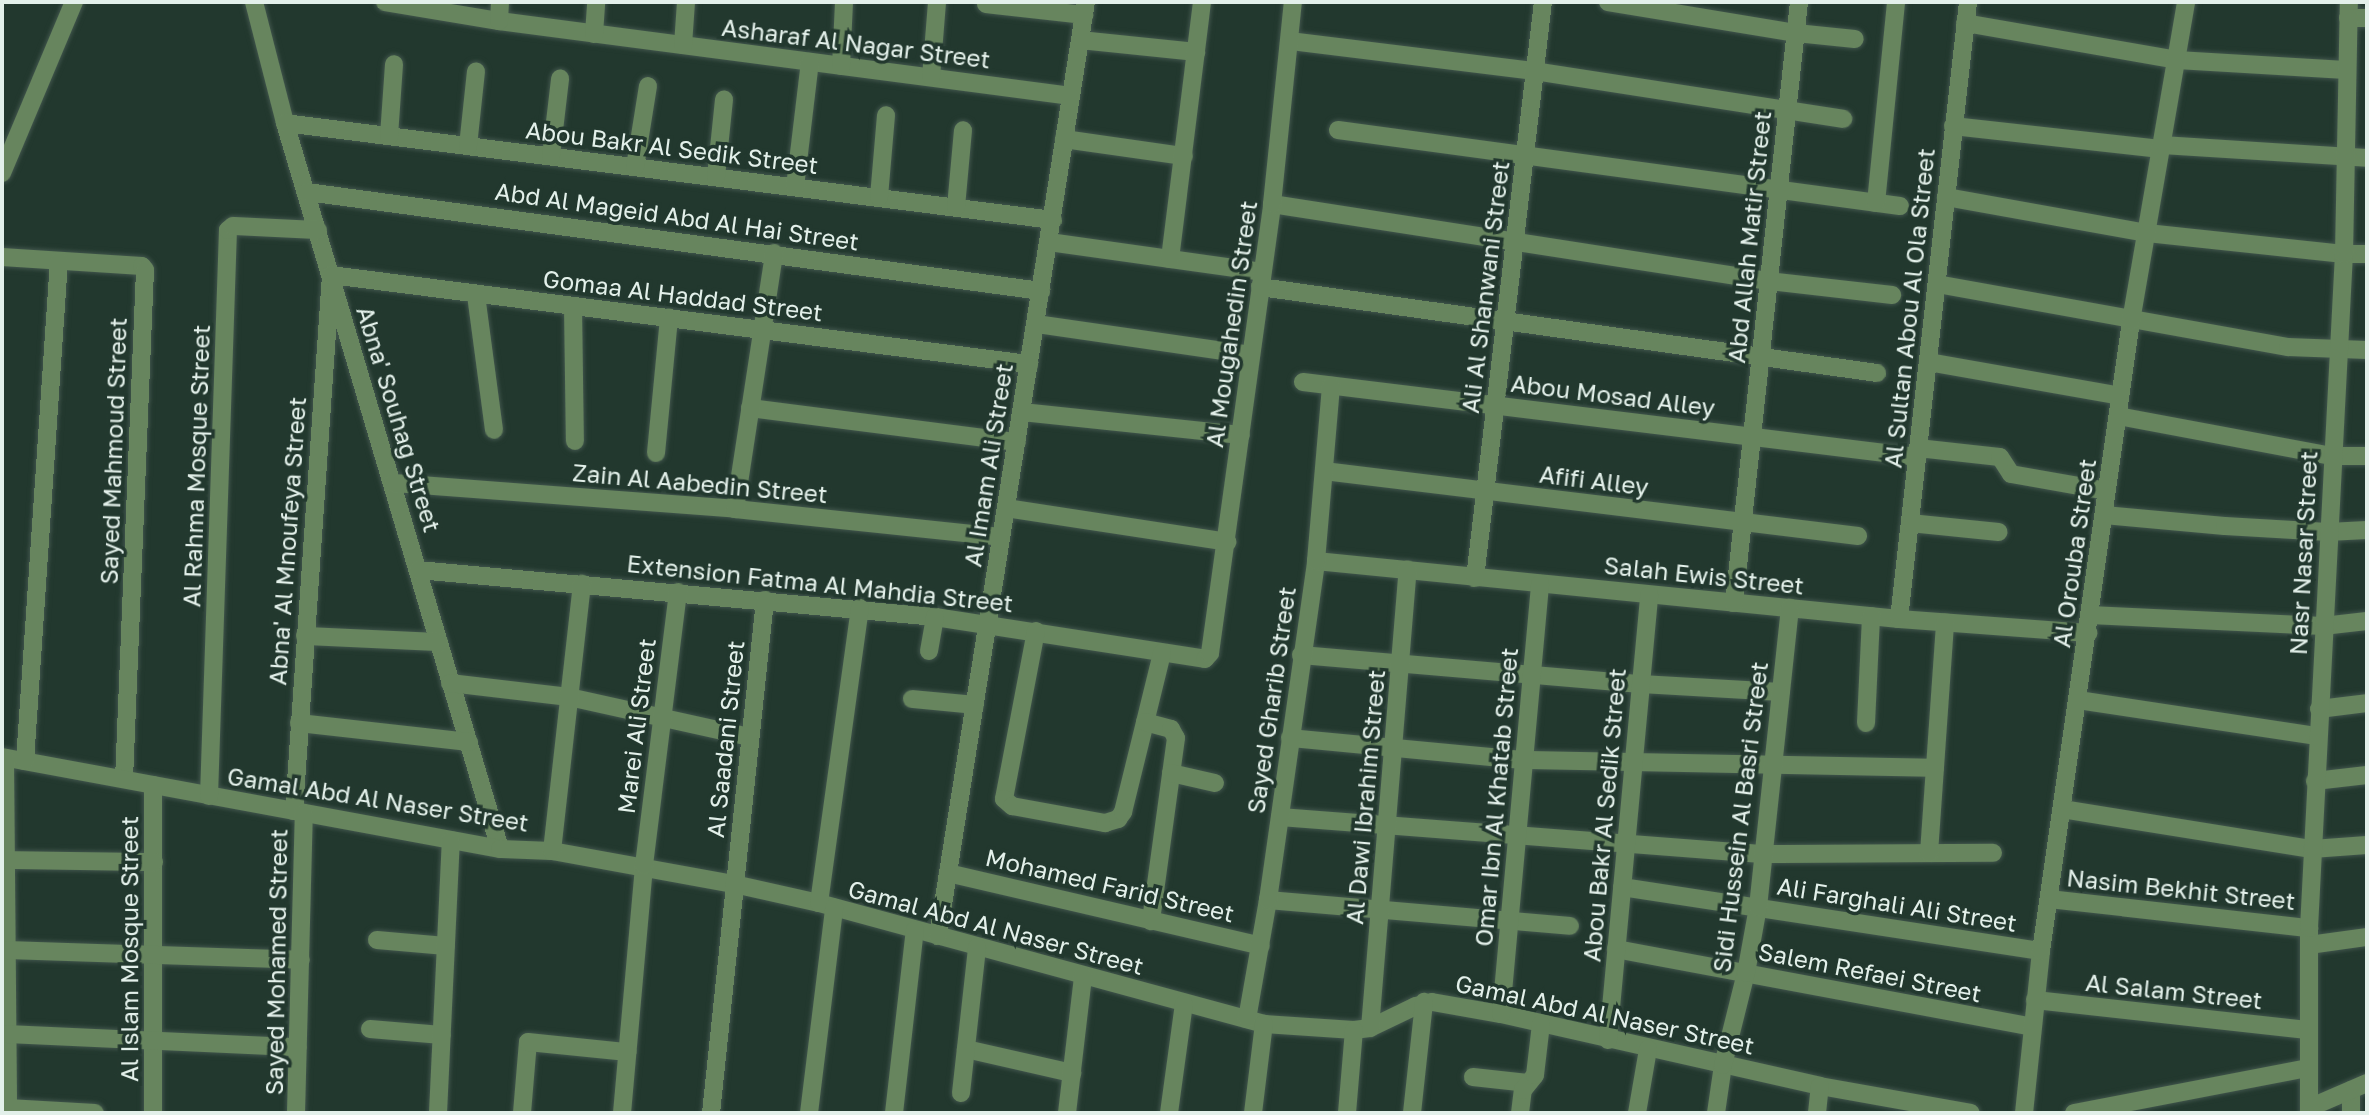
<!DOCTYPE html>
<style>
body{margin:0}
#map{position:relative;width:2369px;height:1115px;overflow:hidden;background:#22382e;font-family:"Golos Text",sans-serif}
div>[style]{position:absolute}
.roads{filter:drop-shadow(0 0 2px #41554c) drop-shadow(0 0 2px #41554c)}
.minor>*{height:18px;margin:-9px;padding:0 9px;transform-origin:9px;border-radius:9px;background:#67855e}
span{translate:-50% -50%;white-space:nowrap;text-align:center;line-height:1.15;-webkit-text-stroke:7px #22382e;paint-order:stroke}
.street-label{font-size:24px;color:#e3f0ea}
.frame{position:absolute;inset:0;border:4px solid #e3f0ea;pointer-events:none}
</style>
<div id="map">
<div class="roads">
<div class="minor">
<div style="left:254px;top:2px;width:125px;rotate:75.6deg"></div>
<div style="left:285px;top:123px;width:757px;rotate:73.5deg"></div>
<div style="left:385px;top:2px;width:116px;rotate:9.5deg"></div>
<div style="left:499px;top:21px;width:577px;rotate:7.47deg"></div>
<div style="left:1608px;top:2px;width:191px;rotate:9.4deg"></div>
<div style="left:1796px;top:33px;width:59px;rotate:5.8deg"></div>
<div style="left:986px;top:4px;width:99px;rotate:6.4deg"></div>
<div style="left:2348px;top:18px;width:19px"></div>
<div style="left:499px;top:21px;width:19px;rotate:-87deg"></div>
<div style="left:1965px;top:23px;width:215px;rotate:9.9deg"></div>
<div style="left:2177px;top:60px;width:169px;rotate:3.4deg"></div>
<div style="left:594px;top:34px;width:32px;rotate:-86deg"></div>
<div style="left:1080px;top:40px;width:117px;rotate:5.9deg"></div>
<div style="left:1290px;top:41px;width:246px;rotate:7deg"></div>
<div style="left:1534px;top:71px;width:313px;rotate:8.8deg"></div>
<div style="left:683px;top:45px;width:43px;rotate:-86deg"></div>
<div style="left:841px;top:66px;width:64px;rotate:-87.3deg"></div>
<div style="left:931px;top:77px;width:75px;rotate:-85.4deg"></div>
<div style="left:285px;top:123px;width:774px;rotate:7.2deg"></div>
<div style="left:1953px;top:126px;width:209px;rotate:6.3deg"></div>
<div style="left:1338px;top:130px;width:567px;rotate:7.7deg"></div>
<div style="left:389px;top:136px;width:72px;rotate:-86deg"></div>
<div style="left:1064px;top:139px;width:121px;rotate:8.1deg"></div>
<div style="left:2162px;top:145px;width:205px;rotate:3.6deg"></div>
<div style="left:468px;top:146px;width:75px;rotate:-83.9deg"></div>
<div style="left:551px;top:156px;width:78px;rotate:-83.3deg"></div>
<div style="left:635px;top:167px;width:82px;rotate:-80.9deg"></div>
<div style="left:2px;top:173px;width:186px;rotate:-67.2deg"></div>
<div style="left:716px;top:177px;width:78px;rotate:-84.1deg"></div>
<div style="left:795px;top:187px;width:126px;rotate:-83.2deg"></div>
<div style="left:307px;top:192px;width:741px;rotate:7.68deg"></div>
<div style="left:879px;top:197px;width:82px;rotate:-85.1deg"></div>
<div style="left:1946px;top:197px;width:204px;rotate:10.2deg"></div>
<div style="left:2147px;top:233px;width:198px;rotate:6.1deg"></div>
<div style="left:2344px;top:254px;width:23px"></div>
<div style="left:1876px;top:203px;width:202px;rotate:-84.3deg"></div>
<div style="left:1272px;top:204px;width:503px;rotate:8.81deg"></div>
<div style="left:1769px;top:281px;width:124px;rotate:6.5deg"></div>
<div style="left:956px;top:207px;width:77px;rotate:-84.8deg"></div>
<div style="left:1049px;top:242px;width:215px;rotate:8deg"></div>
<div style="left:2px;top:257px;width:140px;rotate:3.7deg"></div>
<div style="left:142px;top:266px;width:5px;rotate:53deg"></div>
<div style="left:145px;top:270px;width:509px;rotate:92.36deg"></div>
<div style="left:1170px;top:259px;width:259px;rotate:-82.9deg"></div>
<div style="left:1937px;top:284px;width:357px;rotate:10.2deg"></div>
<div style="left:2288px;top:347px;width:79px;rotate:2.2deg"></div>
<div style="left:1260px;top:287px;width:623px;rotate:7.93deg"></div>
<div style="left:476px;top:295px;width:136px;rotate:82.4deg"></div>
<div style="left:573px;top:306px;width:135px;rotate:89.2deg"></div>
<div style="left:1036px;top:324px;width:217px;rotate:8.2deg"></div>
<div style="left:1928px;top:362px;width:195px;rotate:10deg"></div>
<div style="left:1303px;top:382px;width:619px;rotate:6.96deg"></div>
<div style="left:750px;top:408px;width:269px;rotate:7.3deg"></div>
<div style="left:1022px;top:412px;width:220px;rotate:6deg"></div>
<div style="left:2118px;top:416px;width:218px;rotate:10.6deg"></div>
<div style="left:2332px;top:456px;width:35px"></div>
<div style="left:1918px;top:448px;width:82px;rotate:6.3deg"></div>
<div style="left:2000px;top:457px;width:20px;rotate:57deg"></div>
<div style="left:2011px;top:474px;width:97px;rotate:10deg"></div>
<div style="left:656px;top:453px;width:136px;rotate:-84.5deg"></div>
<div style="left:1324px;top:471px;width:538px;rotate:6.94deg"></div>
<div style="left:393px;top:483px;width:343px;rotate:4.3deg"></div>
<div style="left:735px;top:509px;width:267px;rotate:6deg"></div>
<div style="left:1006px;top:508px;width:224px;rotate:8.7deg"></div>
<div style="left:735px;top:509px;width:259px;rotate:-81.3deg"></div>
<div style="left:2104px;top:515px;width:121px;rotate:5.2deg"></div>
<div style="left:2225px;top:526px;width:103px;rotate:3.3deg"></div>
<div style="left:2328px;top:532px;width:39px;rotate:-3deg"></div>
<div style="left:1910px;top:523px;width:89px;rotate:5.8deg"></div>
<div style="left:1316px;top:561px;width:586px;rotate:5.68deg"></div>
<div style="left:1899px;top:619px;width:190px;rotate:4.2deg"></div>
<div style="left:418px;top:570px;width:519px;rotate:5.19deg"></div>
<div style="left:935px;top:617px;width:273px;rotate:8.8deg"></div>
<div style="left:1205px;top:659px;width:8px;rotate:-50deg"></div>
<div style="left:1210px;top:653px;width:453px;rotate:-82.1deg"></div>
<div style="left:1272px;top:204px;width:203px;rotate:-84.1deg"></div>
<div style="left:1475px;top:578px;width:580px;rotate:-83.27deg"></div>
<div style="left:1734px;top:603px;width:605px;rotate:-83.83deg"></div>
<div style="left:2090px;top:615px;width:233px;rotate:2.7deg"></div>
<div style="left:2323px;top:626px;width:44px;rotate:-6.5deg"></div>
<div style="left:1899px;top:619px;width:621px;rotate:-83.62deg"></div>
<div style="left:1036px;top:631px;width:171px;rotate:100.8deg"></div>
<div style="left:1004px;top:799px;width:11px;rotate:41deg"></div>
<div style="left:1012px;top:806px;width:95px;rotate:10.4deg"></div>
<div style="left:1105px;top:823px;width:14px;rotate:-17deg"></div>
<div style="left:1118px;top:819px;width:9px;rotate:-54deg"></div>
<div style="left:1123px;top:812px;width:164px;rotate:-76.2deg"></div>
<div style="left:305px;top:636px;width:134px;rotate:2.6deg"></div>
<div style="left:929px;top:651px;width:35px;rotate:-80deg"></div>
<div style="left:1301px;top:655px;width:341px;rotate:4.9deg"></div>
<div style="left:1641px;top:684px;width:140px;rotate:3.3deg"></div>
<div style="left:450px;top:683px;width:120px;rotate:6.7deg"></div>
<div style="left:569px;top:697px;width:185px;rotate:12.5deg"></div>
<div style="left:912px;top:699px;width:63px;rotate:5.4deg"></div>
<div style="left:2078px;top:700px;width:242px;rotate:8.6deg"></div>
<div style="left:2319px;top:709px;width:48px;rotate:-7.1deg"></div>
<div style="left:1145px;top:722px;width:27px;rotate:15deg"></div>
<div style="left:1171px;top:729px;width:10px;rotate:61deg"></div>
<div style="left:1176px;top:738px;width:185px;rotate:97.8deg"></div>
<div style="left:299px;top:723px;width:171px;rotate:6.4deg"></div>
<div style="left:1866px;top:723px;width:107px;rotate:-87.3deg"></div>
<div style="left:1290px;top:738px;width:235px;rotate:5.4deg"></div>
<div style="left:1524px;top:760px;width:411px;rotate:1.1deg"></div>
<div style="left:2px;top:757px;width:506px;rotate:10.47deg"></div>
<div style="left:500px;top:849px;width:52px;rotate:2.2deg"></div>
<div style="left:552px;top:851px;width:185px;rotate:10.3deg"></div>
<div style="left:734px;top:884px;width:87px;rotate:12.6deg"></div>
<div style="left:819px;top:903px;width:461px;rotate:15.2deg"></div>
<div style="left:1264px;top:1024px;width:90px;rotate:3.8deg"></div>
<div style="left:1354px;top:1030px;width:16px;rotate:-7deg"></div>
<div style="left:1370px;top:1028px;width:51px;rotate:-25.6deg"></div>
<div style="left:1416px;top:1006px;width:16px;rotate:-14deg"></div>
<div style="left:1432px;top:1002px;width:70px;rotate:9.9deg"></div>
<div style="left:1501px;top:1014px;width:327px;rotate:12.7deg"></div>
<div style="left:1820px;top:1086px;width:153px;rotate:10.1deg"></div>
<div style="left:5px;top:758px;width:355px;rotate:89.5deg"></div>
<div style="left:25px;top:761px;width:501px;rotate:-86.11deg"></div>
<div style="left:1171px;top:773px;width:45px;rotate:12.8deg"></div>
<div style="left:2315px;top:781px;width:52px;rotate:-6.6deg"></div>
<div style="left:153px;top:785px;width:328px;rotate:90deg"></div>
<div style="left:209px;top:796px;width:566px;rotate:-88.08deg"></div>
<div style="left:228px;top:230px;width:6px;rotate:-39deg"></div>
<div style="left:233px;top:226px;width:85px;rotate:2.7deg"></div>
<div style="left:2062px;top:809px;width:253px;rotate:9.1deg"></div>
<div style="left:2312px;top:849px;width:55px;rotate:-4.2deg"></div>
<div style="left:294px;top:811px;width:537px;rotate:-86.05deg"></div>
<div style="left:331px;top:275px;width:704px;rotate:7.27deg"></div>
<div style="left:1280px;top:817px;width:486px;rotate:4.4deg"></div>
<div style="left:1765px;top:854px;width:228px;rotate:-0.3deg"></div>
<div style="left:552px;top:851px;width:269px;rotate:-83.6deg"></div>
<div style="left:1929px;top:853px;width:231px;rotate:-86deg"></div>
<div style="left:6px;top:860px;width:148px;rotate:0.8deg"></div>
<div style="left:948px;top:873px;width:321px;rotate:13.1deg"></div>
<div style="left:1622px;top:887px;width:424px;rotate:8.7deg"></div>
<div style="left:2049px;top:899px;width:262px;rotate:6.4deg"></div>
<div style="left:1268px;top:900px;width:303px;rotate:4.9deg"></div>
<div style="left:819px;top:903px;width:298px;rotate:-82.1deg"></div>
<div style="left:938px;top:936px;width:946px;rotate:-81deg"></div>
<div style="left:377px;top:940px;width:69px;rotate:5deg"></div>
<div style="left:2309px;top:945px;width:59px;rotate:-7.9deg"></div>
<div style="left:1616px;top:949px;width:423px;rotate:10.6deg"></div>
<div style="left:7px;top:950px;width:294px;rotate:1.9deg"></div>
<div style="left:2035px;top:1000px;width:274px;rotate:6.3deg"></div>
<div style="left:1501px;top:1014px;width:432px;rotate:-84.8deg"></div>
<div style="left:1247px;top:1019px;width:121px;rotate:-80deg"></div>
<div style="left:1268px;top:900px;width:342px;rotate:-81.9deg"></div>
<div style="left:1316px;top:561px;width:176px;rotate:-85.1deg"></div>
<div style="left:1370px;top:1028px;width:460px;rotate:-85.3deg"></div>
<div style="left:370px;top:1029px;width:72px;rotate:4.8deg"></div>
<div style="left:7px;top:1034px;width:291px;rotate:2.6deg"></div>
<div style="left:1608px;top:1040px;width:447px;rotate:-84.7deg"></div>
<div style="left:966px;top:1049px;width:109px;rotate:12.8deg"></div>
<div style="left:1473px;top:1077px;width:55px;rotate:6.2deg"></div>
<div style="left:2351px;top:1090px;width:23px;rotate:90deg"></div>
<div style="left:961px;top:1093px;width:147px;rotate:-83.7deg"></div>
<div style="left:8px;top:1108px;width:87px;rotate:3.3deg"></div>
<div style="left:2309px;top:1108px;width:63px;rotate:-23.3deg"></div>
<div style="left:296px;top:1113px;width:300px;rotate:-88.5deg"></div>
<div style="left:438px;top:1113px;width:273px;rotate:-87.3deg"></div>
<div style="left:522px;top:1113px;width:71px;rotate:-85.2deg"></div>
<div style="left:528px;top:1042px;width:100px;rotate:5.8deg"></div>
<div style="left:622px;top:1113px;width:249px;rotate:-84.9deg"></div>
<div style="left:644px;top:865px;width:275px;rotate:-82.9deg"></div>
<div style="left:711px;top:1113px;width:516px;rotate:-83.99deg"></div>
<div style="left:809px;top:1113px;width:207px;rotate:-83deg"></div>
<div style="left:894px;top:1113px;width:184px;rotate:-83.5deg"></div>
<div style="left:1067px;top:1113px;width:138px;rotate:-83.3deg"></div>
<div style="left:1169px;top:1113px;width:110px;rotate:-82.2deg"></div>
<div style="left:1253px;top:1113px;width:90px;rotate:-83deg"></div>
<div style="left:1347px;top:1113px;width:83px;rotate:-85.2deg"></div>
<div style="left:1412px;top:1113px;width:112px;rotate:-83.8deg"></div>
<div style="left:1520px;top:1113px;width:23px;rotate:-83deg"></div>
<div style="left:1523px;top:1090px;width:19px;rotate:-51deg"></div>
<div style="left:1535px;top:1075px;width:51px;rotate:-83.3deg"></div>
<div style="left:1637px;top:1113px;width:65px;rotate:-80.2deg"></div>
<div style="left:1716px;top:1113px;width:49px;rotate:-81.7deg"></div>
<div style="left:1723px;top:1065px;width:95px;rotate:-76deg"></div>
<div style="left:1746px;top:973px;width:67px;rotate:-79.7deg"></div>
<div style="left:1758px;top:907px;width:301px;rotate:-83.9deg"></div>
<div style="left:1817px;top:1113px;width:27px;rotate:-84deg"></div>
<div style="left:2024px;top:1113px;width:163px;rotate:-84deg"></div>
<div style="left:2041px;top:951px;width:636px;rotate:-81.87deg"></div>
<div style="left:2131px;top:321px;width:324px;rotate:-80.2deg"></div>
<div style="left:2074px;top:1113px;width:238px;rotate:-10.9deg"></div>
<div style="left:2309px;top:1113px;width:185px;rotate:-90deg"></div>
<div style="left:2309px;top:928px;width:675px;rotate:-87.03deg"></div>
<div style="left:2344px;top:254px;width:252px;rotate:-88.9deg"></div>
</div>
</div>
<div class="street-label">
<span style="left:856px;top:43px;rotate:7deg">Asharaf Al Nagar Street</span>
<span style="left:672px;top:147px;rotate:7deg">Abou Bakr Al Sedik Street</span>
<span style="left:677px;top:216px;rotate:8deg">Abd Al Mageid Abd Al Hai Street</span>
<span style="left:1749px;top:237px;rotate:-84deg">Abd Allah Matir Street</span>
<span style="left:1485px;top:287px;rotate:-83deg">Ali Al Shanwani Street</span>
<span style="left:683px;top:295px;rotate:7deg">Gomaa Al Haddad Street</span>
<span style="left:1909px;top:308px;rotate:-84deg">Al Sultan Abou Al Ola Street</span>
<span style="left:1231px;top:324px;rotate:-82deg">Al Mougahedin Street</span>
<span style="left:1613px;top:395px;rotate:7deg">Abou Mosad Alley</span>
<span style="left:399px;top:419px;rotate:73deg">Abna' Souhag Street</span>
<span style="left:113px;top:451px;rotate:-88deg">Sayed Mahmoud Street</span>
<span style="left:988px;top:465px;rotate:-81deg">Al Imam Ali Street</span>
<span style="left:196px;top:466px;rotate:-88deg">Al Rahma Mosque Street</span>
<span style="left:1594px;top:480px;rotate:7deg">Afifi Alley</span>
<span style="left:700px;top:483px;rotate:5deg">Zain Al Aabedin Street</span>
<span style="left:287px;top:541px;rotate:-86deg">Abna' Al Mnoufeya Street</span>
<span style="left:2074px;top:553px;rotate:-82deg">Al Orouba Street</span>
<span style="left:2303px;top:553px;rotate:-87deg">Nasr Nasar Street</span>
<span style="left:1704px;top:575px;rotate:6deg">Salah Ewis Street</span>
<span style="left:820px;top:583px;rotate:6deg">Extension Fatma Al Mahdia Street</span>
<span style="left:1271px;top:700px;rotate:-82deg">Sayed Gharib Street</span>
<span style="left:636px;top:726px;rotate:-83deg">Marei Ali Street</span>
<span style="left:725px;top:739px;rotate:-84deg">Al Saadani Street</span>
<span style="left:1365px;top:797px;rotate:-85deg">Al Dawi Ibrahim Street</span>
<span style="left:1496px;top:797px;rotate:-85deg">Omar Ibn Al Khatab Street</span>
<span style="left:378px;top:799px;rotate:9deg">Gamal Abd Al Naser Street</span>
<span style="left:1604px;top:815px;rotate:-85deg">Abou Bakr Al Sedik Street</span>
<span style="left:1740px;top:817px;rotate:-83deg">Sidi Hussein Al Basri Street</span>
<span style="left:1110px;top:885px;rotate:13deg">Mohamed Farid Street</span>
<span style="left:2181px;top:889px;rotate:6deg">Nasim Bekhit Street</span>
<span style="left:1897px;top:904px;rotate:9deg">Ali Farghali Ali Street</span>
<span style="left:996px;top:927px;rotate:15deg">Gamal Abd Al Naser Street</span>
<span style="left:129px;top:949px;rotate:-90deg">Al Islam Mosque Street</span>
<span style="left:276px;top:962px;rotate:-89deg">Sayed Mohamed Street</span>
<span style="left:1870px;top:972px;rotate:11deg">Salem Refaei Street</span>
<span style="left:2174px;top:991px;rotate:6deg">Al Salam Street</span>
<span style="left:1605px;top:1014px;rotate:12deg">Gamal Abd Al Naser Street</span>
</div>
<div class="frame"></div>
</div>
